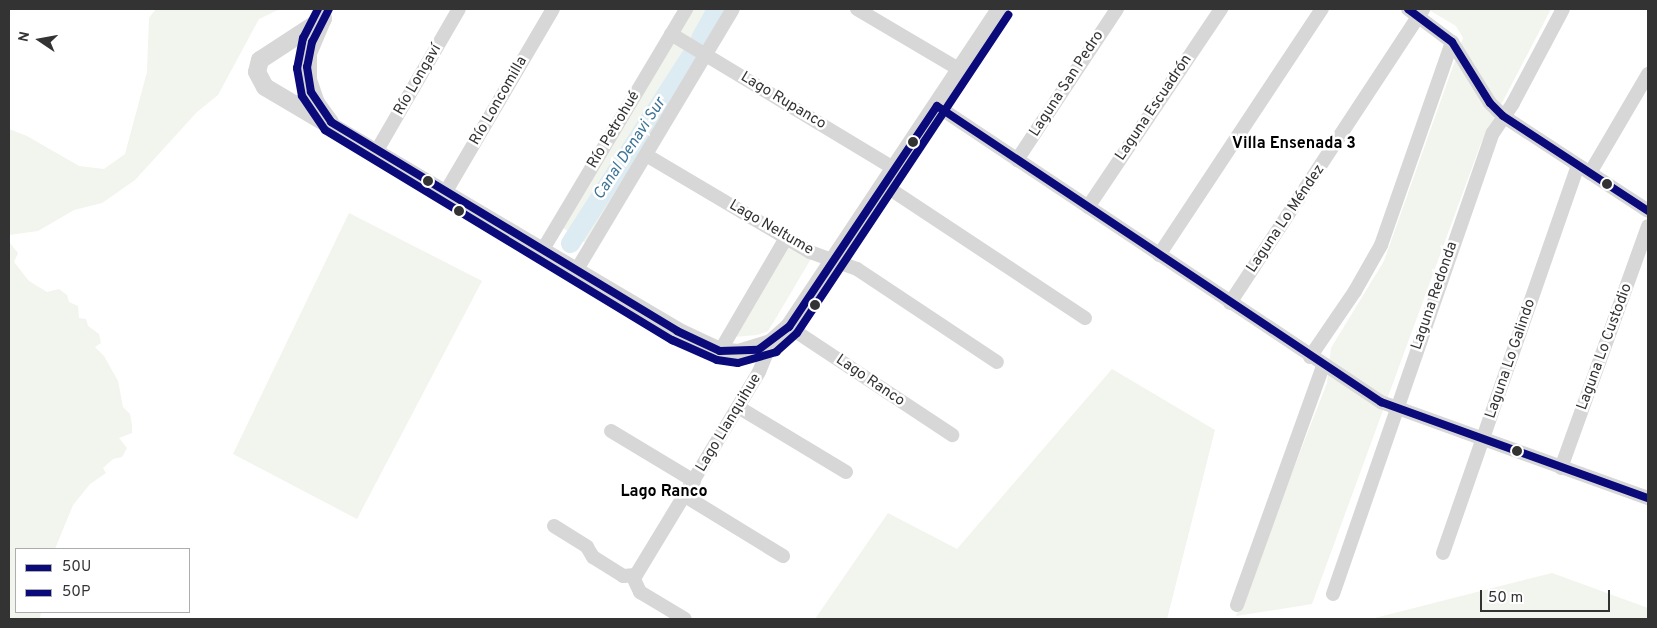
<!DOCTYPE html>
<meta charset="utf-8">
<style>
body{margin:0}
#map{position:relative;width:1657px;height:628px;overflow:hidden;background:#fff;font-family:Overpass,sans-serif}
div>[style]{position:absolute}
.green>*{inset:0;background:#f1f5ed}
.canal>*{height:19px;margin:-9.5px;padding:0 9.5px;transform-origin:9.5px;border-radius:9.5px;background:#ddebf3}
.minor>*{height:14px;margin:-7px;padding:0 7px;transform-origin:7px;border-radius:7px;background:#d7d7d7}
.tertiary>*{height:18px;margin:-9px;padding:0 9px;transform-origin:9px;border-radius:9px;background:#d7d7d7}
.bus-1>*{height:8px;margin:-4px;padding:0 4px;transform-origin:4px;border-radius:4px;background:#0a0a7a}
.bus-2>*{height:8px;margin:-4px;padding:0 4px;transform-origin:4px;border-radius:4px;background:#0a0a7a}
.dots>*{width:14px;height:14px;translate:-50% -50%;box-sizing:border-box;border:2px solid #fff;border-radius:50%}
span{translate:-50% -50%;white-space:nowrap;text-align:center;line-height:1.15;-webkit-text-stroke:5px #fff;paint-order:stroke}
.street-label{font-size:15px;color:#333}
.neighbourhood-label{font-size:16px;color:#000;font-weight:700}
.water-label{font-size:16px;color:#3f7597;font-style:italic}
.frame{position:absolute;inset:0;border:10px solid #333;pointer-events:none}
.legend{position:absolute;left:15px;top:548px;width:175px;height:65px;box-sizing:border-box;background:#fff;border:1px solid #adadad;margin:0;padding:6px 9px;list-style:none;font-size:15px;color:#333}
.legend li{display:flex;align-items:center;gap:10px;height:25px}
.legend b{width:25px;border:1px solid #adadad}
.north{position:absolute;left:15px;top:15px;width:50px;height:50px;-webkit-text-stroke:4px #fff;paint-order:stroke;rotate:282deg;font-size:14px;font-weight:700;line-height:20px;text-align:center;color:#333}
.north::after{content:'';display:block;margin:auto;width:18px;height:22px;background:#333;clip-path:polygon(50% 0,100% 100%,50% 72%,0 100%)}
.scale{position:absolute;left:1480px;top:590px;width:130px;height:22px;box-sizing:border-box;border:2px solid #333;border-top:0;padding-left:6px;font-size:15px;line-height:18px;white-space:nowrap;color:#333;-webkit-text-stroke:4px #fff;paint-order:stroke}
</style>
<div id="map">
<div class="green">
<div style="clip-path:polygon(156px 9px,280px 9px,259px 19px,218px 95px,197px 112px,135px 180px,102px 203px,74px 210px,38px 231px,9px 235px,9px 129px,27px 136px,79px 166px,104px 169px,125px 154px,147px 72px,149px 18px)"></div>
<div style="clip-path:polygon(693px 9px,730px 9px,587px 244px,563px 228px)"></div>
<div style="clip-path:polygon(1551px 9px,1481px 143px,1312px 604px,1236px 616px,1327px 383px,1331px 348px,1384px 261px,1463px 38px,1456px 26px,1429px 10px)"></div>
<div style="clip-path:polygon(349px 213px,482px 281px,357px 519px,233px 454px)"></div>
<div style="clip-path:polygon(9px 242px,18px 253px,14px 262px,29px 281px,47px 292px,59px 289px,67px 295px,69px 302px,78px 306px,79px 318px,86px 319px,88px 326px,99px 334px,101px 343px,95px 347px,104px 356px,118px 381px,123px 407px,130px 414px,132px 425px,132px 433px,119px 438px,127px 448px,122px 457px,113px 459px,103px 468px,106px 473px,90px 484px,73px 505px,55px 549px,16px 549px,16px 612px,41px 612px,40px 619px,9px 619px)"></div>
<div style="clip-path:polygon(791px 246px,812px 257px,773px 323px,768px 331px,757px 335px,733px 337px,786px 248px)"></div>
<div style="clip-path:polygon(1112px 369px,1215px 430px,1167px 619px,815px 619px,888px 513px,957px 549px)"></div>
<div style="clip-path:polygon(1552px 573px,1648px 608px,1648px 619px,1371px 619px)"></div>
</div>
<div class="canal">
<div style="left:700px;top:38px;width:33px;rotate:-61deg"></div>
<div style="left:570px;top:243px;width:222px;rotate:-57.3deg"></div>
</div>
<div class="minor">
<div style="left:857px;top:9px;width:120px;rotate:30.6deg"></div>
<div style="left:1408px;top:9px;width:55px;rotate:36.9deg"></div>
<div style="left:1452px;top:42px;width:72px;rotate:58.1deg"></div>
<div style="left:1490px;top:103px;width:18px;rotate:45deg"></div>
<div style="left:1503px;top:116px;width:173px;rotate:33.2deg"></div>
<div style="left:671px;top:34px;width:262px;rotate:31.1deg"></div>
<div style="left:937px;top:106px;width:534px;rotate:33.69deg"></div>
<div style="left:1381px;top:402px;width:284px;rotate:19.8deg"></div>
<div style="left:376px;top:152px;width:165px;rotate:-59.9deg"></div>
<div style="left:646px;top:155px;width:191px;rotate:30.6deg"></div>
<div style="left:810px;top:252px;width:50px;rotate:19.9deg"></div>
<div style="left:857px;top:269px;width:168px;rotate:33.6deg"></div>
<div style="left:1017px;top:160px;width:181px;rotate:-56.5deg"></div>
<div style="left:1590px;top:173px;width:115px;rotate:-59.6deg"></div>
<div style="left:884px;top:185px;width:241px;rotate:33.5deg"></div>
<div style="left:445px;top:193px;width:213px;rotate:-59.6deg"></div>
<div style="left:1088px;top:207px;width:239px;rotate:-56.1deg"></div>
<div style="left:542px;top:251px;width:282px;rotate:-59.2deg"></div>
<div style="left:1159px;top:255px;width:295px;rotate:-56.5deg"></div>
<div style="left:576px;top:271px;width:305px;rotate:-59.1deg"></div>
<div style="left:1230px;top:303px;width:352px;rotate:-56.7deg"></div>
<div style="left:789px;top:327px;width:196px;rotate:33.5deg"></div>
<div style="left:720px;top:351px;width:131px;rotate:-59.7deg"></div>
<div style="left:1310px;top:357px;width:80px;rotate:-55.7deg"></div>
<div style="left:1355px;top:291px;width:53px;rotate:-60.5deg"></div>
<div style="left:1381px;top:245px;width:215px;rotate:-70.7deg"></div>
<div style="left:738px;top:407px;width:126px;rotate:31deg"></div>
<div style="left:611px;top:431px;width:97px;rotate:31.1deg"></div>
<div style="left:1561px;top:468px;width:257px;rotate:-70.2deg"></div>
<div style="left:685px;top:496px;width:115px;rotate:31.5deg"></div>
<div style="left:554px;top:526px;width:39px;rotate:32deg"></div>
<div style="left:587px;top:547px;width:12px;rotate:59deg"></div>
<div style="left:593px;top:557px;width:36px;rotate:32deg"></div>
<div style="left:623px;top:576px;width:13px;rotate:-4deg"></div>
<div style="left:636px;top:575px;width:237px;rotate:-58.8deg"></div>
<div style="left:759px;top:372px;width:31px;rotate:-68deg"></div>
<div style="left:1443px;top:553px;width:410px;rotate:-70.8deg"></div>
<div style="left:633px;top:577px;width:17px;rotate:65deg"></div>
<div style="left:640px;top:592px;width:52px;rotate:31deg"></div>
<div style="left:1333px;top:594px;width:488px;rotate:-70.9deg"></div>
<div style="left:1493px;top:133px;width:36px;rotate:-56deg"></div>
<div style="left:1513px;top:103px;width:106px;rotate:-62deg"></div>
<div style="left:1237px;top:605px;width:254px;rotate:-70.2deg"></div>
</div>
<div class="tertiary">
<div style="left:323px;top:18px;width:39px;rotate:113deg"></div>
<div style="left:308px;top:54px;width:26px;rotate:90deg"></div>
<div style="left:308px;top:80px;width:24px;rotate:71deg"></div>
<div style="left:316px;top:103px;width:24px;rotate:54deg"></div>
<div style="left:323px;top:19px;width:75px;rotate:146.9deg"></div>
<div style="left:260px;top:60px;width:12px;rotate:104deg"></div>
<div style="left:257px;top:72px;width:17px;rotate:62deg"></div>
<div style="left:265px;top:87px;width:479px;rotate:30.6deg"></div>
<div style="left:677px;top:331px;width:47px;rotate:24.9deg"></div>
<div style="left:720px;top:351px;width:18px;rotate:6deg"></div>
<div style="left:738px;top:353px;width:34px;rotate:-17deg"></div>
<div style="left:771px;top:343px;width:24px;rotate:-42deg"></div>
<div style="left:789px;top:327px;width:382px;rotate:-56.4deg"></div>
</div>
<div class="bus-1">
<div style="left:329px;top:9px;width:37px;rotate:117deg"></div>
<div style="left:312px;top:42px;width:25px;rotate:101deg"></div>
<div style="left:307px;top:67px;width:25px;rotate:81deg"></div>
<div style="left:311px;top:92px;width:36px;rotate:56deg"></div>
<div style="left:331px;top:122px;width:404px;rotate:31.1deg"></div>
<div style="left:677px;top:331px;width:47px;rotate:24.9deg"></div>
<div style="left:720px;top:351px;width:38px;rotate:-2deg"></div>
<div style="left:758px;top:350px;width:39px;rotate:-37deg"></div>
<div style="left:789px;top:327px;width:266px;rotate:-56.2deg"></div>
<div style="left:937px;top:106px;width:534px;rotate:33.69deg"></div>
<div style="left:1381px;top:402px;width:284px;rotate:19.8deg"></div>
<div style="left:1408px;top:9px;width:55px;rotate:36.9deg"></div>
<div style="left:1452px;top:42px;width:72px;rotate:58.1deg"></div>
<div style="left:1490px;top:103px;width:18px;rotate:45deg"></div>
<div style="left:1503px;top:116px;width:173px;rotate:33.2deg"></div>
</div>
<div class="bus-2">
<div style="left:318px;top:9px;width:33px;rotate:117deg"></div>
<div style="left:303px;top:38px;width:31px;rotate:101deg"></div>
<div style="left:297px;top:68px;width:28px;rotate:80deg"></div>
<div style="left:302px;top:96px;width:41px;rotate:55.9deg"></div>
<div style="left:325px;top:130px;width:406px;rotate:31.2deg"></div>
<div style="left:672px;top:340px;width:49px;rotate:24deg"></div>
<div style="left:717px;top:360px;width:21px;rotate:8deg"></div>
<div style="left:738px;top:363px;width:40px;rotate:-16deg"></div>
<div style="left:776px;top:352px;width:28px;rotate:-42deg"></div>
<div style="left:797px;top:333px;width:382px;rotate:-56.4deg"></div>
</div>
<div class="dots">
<div style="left:913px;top:142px;background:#333"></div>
<div style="left:428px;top:181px;background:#333"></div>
<div style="left:1607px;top:184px;background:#333"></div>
<div style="left:459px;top:211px;background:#333"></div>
<div style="left:815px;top:305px;background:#333"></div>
<div style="left:1517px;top:451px;background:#333"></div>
</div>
<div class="street-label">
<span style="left:418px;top:80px;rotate:-60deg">Río Longaví</span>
<span style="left:1067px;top:84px;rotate:-57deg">Laguna San Pedro</span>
<span style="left:499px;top:101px;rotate:-60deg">Río Loncomilla</span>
<span style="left:783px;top:101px;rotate:31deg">Lago Rupanco</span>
<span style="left:1154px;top:108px;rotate:-56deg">Laguna Escuadrón</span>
<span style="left:614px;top:130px;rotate:-59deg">Río Petrohué</span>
<span style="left:1286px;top:219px;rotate:-56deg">Laguna Lo Méndez</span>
<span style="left:771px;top:228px;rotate:30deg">Lago Neltume</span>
<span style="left:1435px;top:296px;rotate:-71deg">Laguna Redonda</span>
<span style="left:1605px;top:347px;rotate:-70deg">Laguna Lo Custodio</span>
<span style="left:1511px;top:359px;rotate:-71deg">Laguna Lo Galindo</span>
<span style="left:870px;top:381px;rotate:34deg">Lago Ranco</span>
<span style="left:729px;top:423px;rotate:-59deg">Lago Llanquihue</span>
</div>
<div class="neighbourhood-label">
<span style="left:1294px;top:144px">Villa Ensenada 3</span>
<span style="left:664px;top:492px">Lago Ranco</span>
</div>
<div class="water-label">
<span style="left:630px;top:149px;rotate:-57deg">Canal Denavi Sur</span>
</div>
<div class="frame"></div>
<ul class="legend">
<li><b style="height:6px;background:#0a0a7a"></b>50U</li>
<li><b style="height:6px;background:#0a0a7a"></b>50P</li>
</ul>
<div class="north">N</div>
<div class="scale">50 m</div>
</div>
